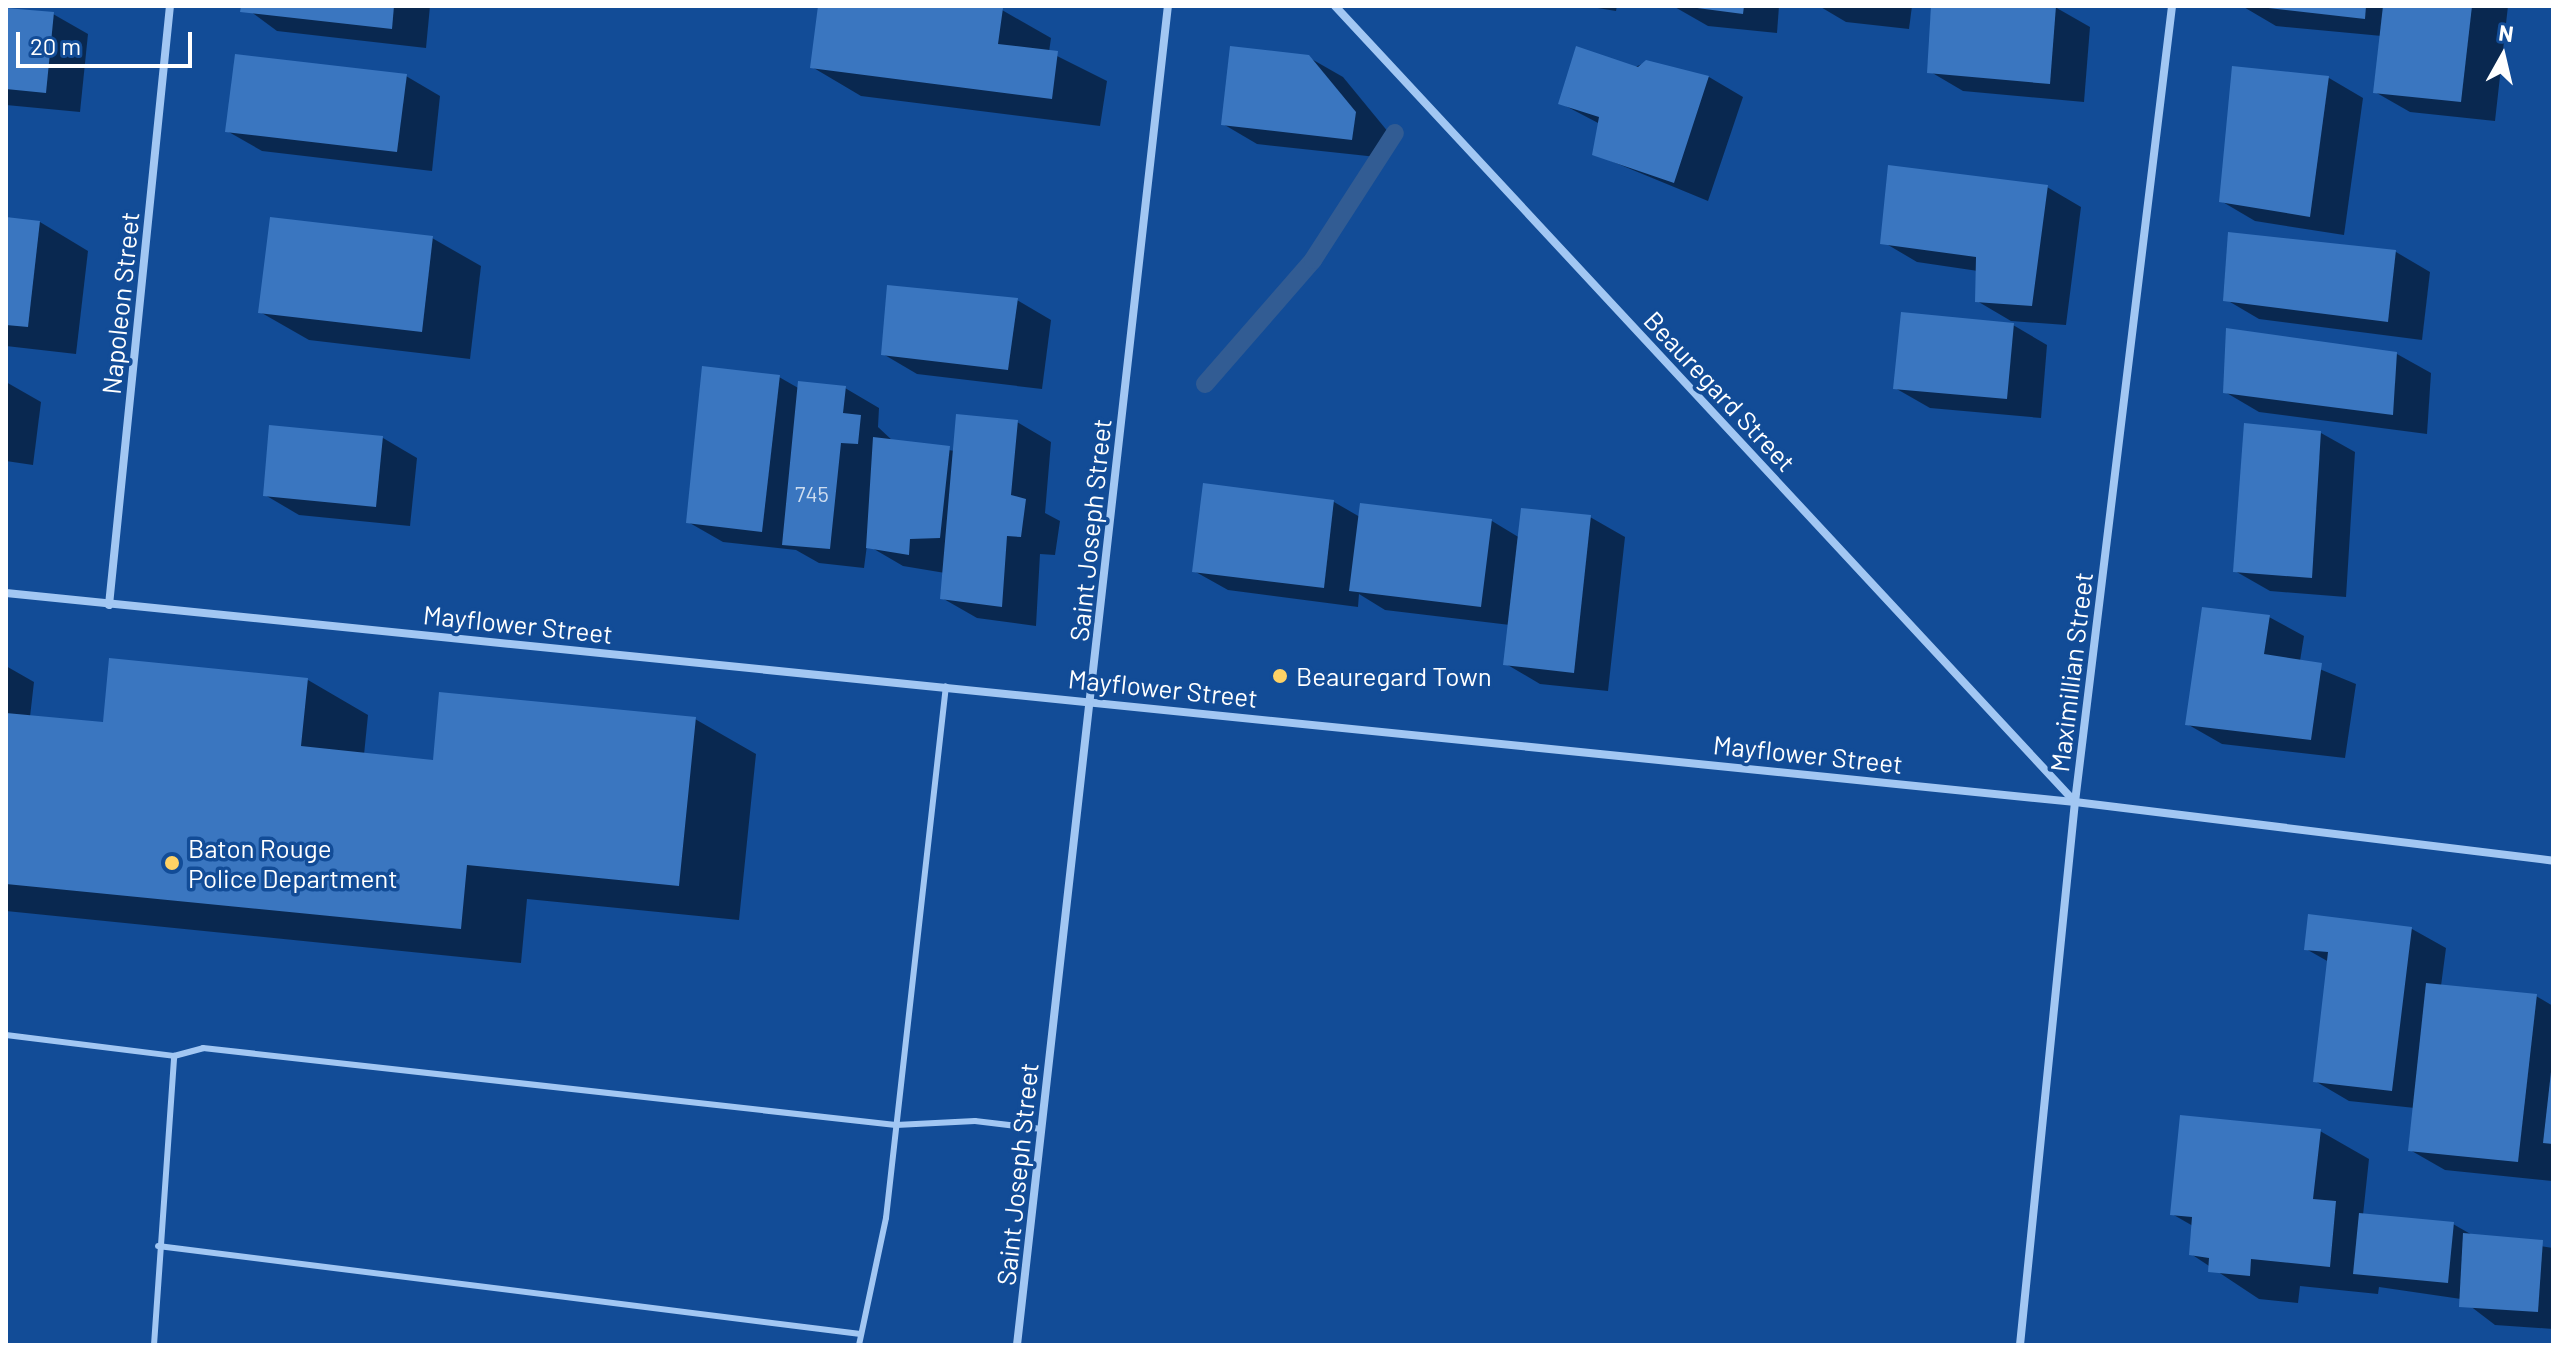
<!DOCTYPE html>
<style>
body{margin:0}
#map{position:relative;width:2559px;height:1351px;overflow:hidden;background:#124c97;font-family:Barlow,sans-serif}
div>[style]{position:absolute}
.shadow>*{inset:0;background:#0007}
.stream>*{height:18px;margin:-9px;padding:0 9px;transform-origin:9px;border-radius:9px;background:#325c93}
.building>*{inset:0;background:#3a76c0}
.service>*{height:6px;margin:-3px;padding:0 3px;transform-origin:3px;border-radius:3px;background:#a2c7f3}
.minor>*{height:8px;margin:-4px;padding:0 4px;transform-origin:4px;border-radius:4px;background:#a2c7f3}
.dots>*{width:22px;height:22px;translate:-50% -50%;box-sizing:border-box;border:4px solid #124c97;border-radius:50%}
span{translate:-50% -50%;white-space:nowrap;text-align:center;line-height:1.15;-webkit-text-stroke:7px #124c97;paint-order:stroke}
.number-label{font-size:22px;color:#ceddef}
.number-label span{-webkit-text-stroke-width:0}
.street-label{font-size:26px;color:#fff}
.poi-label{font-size:26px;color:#fff}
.left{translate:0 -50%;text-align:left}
.frame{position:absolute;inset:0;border:8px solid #fff;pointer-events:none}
.north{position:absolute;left:2463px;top:16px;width:80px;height:80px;-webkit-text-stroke:6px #124c97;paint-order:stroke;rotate:8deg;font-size:22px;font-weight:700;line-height:32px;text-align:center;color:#fff}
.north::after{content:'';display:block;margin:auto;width:28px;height:36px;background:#fff;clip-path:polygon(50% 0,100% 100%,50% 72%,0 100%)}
.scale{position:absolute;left:16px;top:32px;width:176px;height:36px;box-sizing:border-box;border:4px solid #fff;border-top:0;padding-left:10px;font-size:24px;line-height:28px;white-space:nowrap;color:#fff;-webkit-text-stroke:6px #124c97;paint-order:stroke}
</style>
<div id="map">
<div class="shadow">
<div style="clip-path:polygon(243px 6px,430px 6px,426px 48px,277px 31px)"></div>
<div style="clip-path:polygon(820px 6px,1002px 10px,1051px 38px,1049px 52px,1107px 81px,1100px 126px,861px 96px,812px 67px)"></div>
<div style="clip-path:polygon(1585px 6px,1617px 6px,1616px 11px)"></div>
<div style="clip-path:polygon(1673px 6px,1779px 6px,1777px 33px,1708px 26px)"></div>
<div style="clip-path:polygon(1819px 6px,1912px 6px,1909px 29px,1846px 22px)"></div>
<div style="clip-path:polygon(1933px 6px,2055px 7px,2090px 27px,2084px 102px,1963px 91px,1929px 71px)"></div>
<div style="clip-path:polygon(2242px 6px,2508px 6px,2495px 121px,2410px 112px,2375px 92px,2382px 36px,2276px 26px)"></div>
<div style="clip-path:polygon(6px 10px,53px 14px,88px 34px,80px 112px,6px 105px)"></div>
<div style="clip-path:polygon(1308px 57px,1343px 77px,1389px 133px,1386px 158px,1257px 144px,1223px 124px)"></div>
<div style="clip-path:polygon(1646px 62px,1709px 77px,1743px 97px,1708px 201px,1594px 154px,1600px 124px,1560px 103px)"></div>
<div style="clip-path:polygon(2234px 68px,2329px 78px,2363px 98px,2344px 235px,2255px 221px,2221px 201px)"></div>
<div style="clip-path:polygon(406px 76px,440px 96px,432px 171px,262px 151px,227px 131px)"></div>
<div style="clip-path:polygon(2047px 187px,2081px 207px,2066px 325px,2011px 321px,1977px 301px,1978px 271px,1917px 262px,1883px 242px)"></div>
<div style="clip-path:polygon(6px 219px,40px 222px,88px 251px,76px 354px,6px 346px)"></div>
<div style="clip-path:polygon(432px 238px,481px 266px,470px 359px,309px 340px,260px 312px)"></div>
<div style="clip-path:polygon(2396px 252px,2430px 272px,2422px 340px,2259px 319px,2225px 299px)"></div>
<div style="clip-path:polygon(1017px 300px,1051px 320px,1042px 389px,917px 374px,883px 354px)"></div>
<div style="clip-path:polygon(2013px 325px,2047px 345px,2041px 418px,1930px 408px,1895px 388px)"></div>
<div style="clip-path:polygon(2397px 354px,2431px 373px,2427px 434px,2259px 412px,2225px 392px)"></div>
<div style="clip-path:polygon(779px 377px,800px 389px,845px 388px,879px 408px,878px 427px,894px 442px,955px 451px,1017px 422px,1051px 442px,1045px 513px,1060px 521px,1055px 555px,1040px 554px,1036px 626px,977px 618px,942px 598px,945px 573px,903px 566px,867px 545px,864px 568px,819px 563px,796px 550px,723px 542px,688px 522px)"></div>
<div style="clip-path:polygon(6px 382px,41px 402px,33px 465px,6px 461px)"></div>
<div style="clip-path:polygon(2321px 433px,2355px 452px,2346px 597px,2270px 591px,2235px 571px)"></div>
<div style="clip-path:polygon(383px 438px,417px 458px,410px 526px,299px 515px,265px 495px)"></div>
<div style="clip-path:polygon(1204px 486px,1334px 502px,1360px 517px,1492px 521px,1520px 538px,1590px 517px,1625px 537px,1608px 691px,1540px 684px,1506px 664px,1510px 625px,1385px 610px,1359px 594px,1358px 607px,1228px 590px,1194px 571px)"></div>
<div style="clip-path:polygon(2269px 617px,2304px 636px,2300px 661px,2356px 684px,2345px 758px,2222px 744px,2187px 724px)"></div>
<div style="clip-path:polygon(6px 666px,34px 682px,30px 717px,105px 724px,308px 680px,368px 715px,364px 755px,434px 762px,695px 719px,756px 754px,739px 920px,527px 899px,521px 963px,6px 911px)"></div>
<div style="clip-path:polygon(2412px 929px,2446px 948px,2441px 986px,2536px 996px,2553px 1006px,2552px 1181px,2445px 1170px,2410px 1150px,2415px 1108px,2349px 1101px,2315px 1081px,2329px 962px,2306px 949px)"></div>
<div style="clip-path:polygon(2320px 1131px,2369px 1159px,2363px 1215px,2453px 1224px,2474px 1236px,2553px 1248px,2553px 1329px,2495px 1325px,2461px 1299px,2379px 1287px,2378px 1294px,2300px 1286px,2298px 1303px,2259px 1299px,2191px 1254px,2193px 1226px,2172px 1214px)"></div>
</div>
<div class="stream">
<div style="left:1205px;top:384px;width:164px;rotate:-48.9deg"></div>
<div style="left:1313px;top:260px;width:151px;rotate:-57.2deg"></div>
</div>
<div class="building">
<div style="clip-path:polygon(241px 6px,394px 6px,392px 29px,240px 12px)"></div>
<div style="clip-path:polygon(818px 6px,1003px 8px,998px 44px,1058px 51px,1052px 99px,810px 68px)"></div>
<div style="clip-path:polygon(1682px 6px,1744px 6px,1743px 14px)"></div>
<div style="clip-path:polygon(1931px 6px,2056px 6px,2050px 84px,1927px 73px)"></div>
<div style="clip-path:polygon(2251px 6px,2366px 6px,2365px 19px)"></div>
<div style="clip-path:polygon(2383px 6px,2472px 6px,2461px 102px,2373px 93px)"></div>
<div style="clip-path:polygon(6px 8px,54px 12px,46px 93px,6px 89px)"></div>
<div style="clip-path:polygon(1230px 46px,1309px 55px,1356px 112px,1352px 140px,1221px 125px)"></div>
<div style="clip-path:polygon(1576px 46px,1638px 67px,1646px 60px,1709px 76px,1674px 183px,1592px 155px,1599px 117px,1558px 104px)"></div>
<div style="clip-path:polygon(235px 54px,407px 74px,397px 152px,225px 132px)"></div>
<div style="clip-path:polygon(2232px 66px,2329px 76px,2310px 217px,2219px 202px)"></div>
<div style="clip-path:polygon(1888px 165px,2048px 185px,2032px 306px,1975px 302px,1976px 257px,1880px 244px)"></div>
<div style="clip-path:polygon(6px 217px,40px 221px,28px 327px,6px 325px)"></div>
<div style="clip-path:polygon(270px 217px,433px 236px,422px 332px,258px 313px)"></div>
<div style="clip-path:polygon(2228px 232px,2396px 250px,2388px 322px,2223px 301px)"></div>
<div style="clip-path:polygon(887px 285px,1018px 298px,1008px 370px,881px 355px)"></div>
<div style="clip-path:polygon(1901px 312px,2014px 323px,2007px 399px,1893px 389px)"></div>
<div style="clip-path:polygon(2226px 328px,2397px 352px,2393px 415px,2223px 393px)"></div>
<div style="clip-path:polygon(702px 366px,780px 375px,762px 532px,686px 523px)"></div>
<div style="clip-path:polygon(798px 381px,846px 386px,843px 413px,861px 415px,858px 444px,841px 443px,830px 549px,782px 545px)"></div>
<div style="clip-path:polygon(956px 414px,1018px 420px,1011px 495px,1026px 499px,1021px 537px,1007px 536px,1002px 607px,940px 599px)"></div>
<div style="clip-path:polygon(2244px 423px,2321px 431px,2312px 578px,2233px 572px)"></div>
<div style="clip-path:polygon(269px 425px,383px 436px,376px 507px,263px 496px)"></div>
<div style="clip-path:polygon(873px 437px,950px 446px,940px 538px,910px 539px,909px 555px,866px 548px)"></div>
<div style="clip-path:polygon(1203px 483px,1334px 500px,1324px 588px,1192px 572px)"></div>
<div style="clip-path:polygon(1360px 503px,1492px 519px,1481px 607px,1349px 591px)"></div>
<div style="clip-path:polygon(1521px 508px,1591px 515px,1574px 673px,1503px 665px)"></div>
<div style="clip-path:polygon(2202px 607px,2270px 615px,2264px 654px,2322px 663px,2311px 740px,2185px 725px)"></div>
<div style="clip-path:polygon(109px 658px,308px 678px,301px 746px,433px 760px,439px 692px,696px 717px,679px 886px,467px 865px,461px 929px,6px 884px,6px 713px,103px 722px)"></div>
<div style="clip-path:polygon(2308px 914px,2412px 927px,2392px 1091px,2313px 1082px,2328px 952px,2304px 950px)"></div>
<div style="clip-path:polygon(2426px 983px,2537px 994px,2518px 1162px,2408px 1151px)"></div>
<div style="clip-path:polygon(2551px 1072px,2553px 1072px,2553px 1144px,2543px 1143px)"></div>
<div style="clip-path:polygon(2180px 1115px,2321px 1129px,2313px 1199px,2336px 1201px,2330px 1267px,2251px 1259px,2250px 1276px,2208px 1272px,2209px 1258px,2189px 1255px,2192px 1217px,2170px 1215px)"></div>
<div style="clip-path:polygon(2359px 1213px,2454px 1222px,2448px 1283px,2353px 1274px)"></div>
<div style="clip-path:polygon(2463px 1233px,2543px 1240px,2538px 1312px,2459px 1307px)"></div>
</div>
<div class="service">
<div style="left:6px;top:1035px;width:169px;rotate:7.1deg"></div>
<div style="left:158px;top:1246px;width:708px;rotate:7.14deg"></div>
<div style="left:154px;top:1345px;width:290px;rotate:-86deg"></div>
<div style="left:174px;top:1056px;width:30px;rotate:-15deg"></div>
<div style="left:203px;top:1048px;width:697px;rotate:6.34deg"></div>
<div style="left:896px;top:1125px;width:79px;rotate:-2.9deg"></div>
<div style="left:975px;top:1121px;width:67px;rotate:6.8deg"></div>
<div style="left:859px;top:1345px;width:130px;rotate:-78deg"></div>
<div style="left:886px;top:1218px;width:535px;rotate:-83.57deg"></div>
</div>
<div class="minor">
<div style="left:1335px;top:6px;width:1087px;rotate:47.09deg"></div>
<div style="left:6px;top:593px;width:2080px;rotate:5.77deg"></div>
<div style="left:2075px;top:802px;width:482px;rotate:7deg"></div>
<div style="left:109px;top:605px;width:602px;rotate:-84.19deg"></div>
<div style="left:1017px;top:1345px;width:1347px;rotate:-83.57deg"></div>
<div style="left:2020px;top:1345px;width:546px;rotate:-84.22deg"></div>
<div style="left:2075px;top:802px;width:802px;rotate:-83.05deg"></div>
</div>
<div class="dots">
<div style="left:1280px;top:676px;background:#ffd265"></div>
<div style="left:172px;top:863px;background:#ffd265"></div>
</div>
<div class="number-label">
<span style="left:812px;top:494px">745</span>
</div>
<div class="street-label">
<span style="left:120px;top:303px;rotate:-84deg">Napoleon Street</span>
<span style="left:1720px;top:391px;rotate:47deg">Beauregard Street</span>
<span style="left:1090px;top:530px;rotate:-84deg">Saint Joseph Street</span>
<span style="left:518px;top:624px;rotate:6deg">Mayflower Street</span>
<span style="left:2071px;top:672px;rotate:-83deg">Maximillian Street</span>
<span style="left:1163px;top:688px;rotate:6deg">Mayflower Street</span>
<span style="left:1808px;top:754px;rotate:6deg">Mayflower Street</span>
<span style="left:1017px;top:1174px;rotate:-84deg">Saint Joseph Street</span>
</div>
<div class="poi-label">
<span class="left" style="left:1296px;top:676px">Beauregard Town</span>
<span class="left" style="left:188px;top:863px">Baton Rouge<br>Police Department</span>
</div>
<div class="frame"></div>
<div class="north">N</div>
<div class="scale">20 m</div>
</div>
